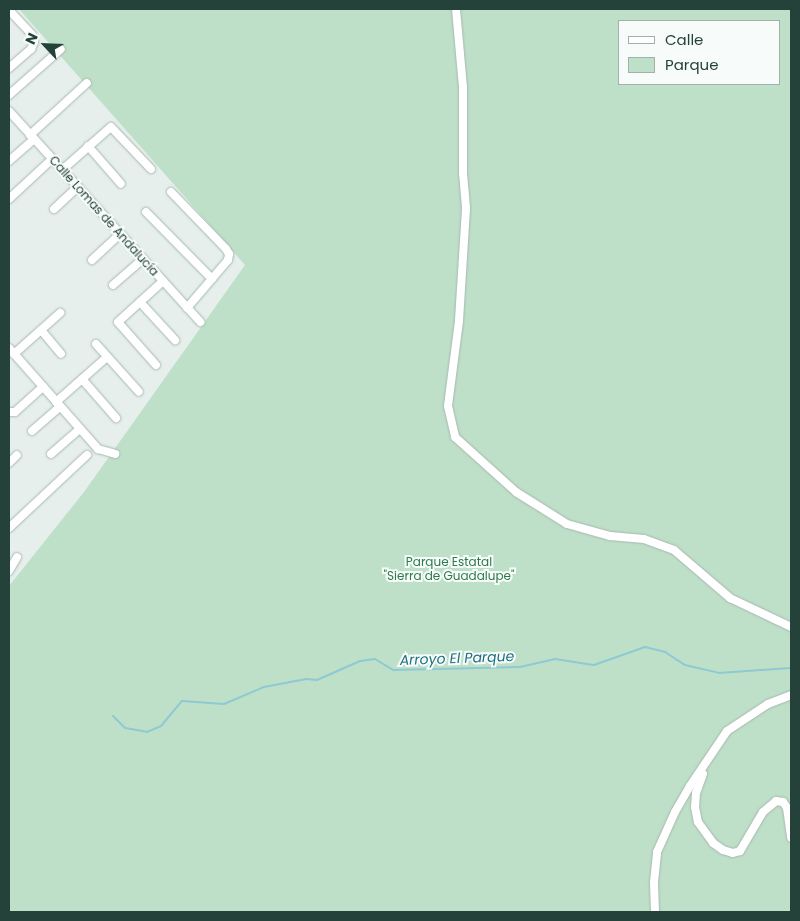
<!DOCTYPE html>
<meta charset="utf-8">
<style>
body{margin:0}
#map{position:relative;width:800px;height:921px;overflow:hidden;background:#e6efeb;font-family:Poppins,sans-serif}
div>[style]{position:absolute}
.green>*{inset:0;background:#bfe0c8}
.stream>*{height:2px;margin:-1px;padding:0 1px;transform-origin:1px;border-radius:1px;background:#8ec9d4}
.roads{filter:drop-shadow(0 0 1px #a8b8b2) drop-shadow(0 0 1px #a8b8b2)}
.street>*{height:8px;margin:-4px;padding:0 4px;transform-origin:4px;border-radius:4px;background:#fff}
span{translate:-50% -50%;white-space:nowrap;text-align:center;line-height:1.15;-webkit-text-stroke:4px #f7fbf9;paint-order:stroke}
.street-label{font-size:12px;color:#24423a}
.park-label{font-size:12px;color:#2d7a4b}
.water-label{font-size:14px;color:#1c6f80;font-style:italic}
.frame{position:absolute;inset:0;border:10px solid #24423a;pointer-events:none}
.legend{position:absolute;left:618px;top:20px;width:162px;height:65px;box-sizing:border-box;background:#f7fbf9;border:1px solid #a3b1ad;margin:0;padding:6px 9px;list-style:none;font-size:15px;color:#24423a}
.legend li{display:flex;align-items:center;gap:10px;height:25px}
.legend b{width:25px;border:1px solid #a3b1ad}
.north{position:absolute;left:20px;top:20px;width:50px;height:50px;-webkit-text-stroke:4px #f7fbf9;paint-order:stroke;rotate:295deg;font-size:14px;font-weight:700;line-height:20px;text-align:center;color:#24423a}
.north::after{content:'';display:block;margin:auto;width:18px;height:22px;background:#24423a;clip-path:polygon(50% 0,100% 100%,50% 72%,0 100%)}
</style>
<div id="map">
<div class="green">
<div style="clip-path:polygon(evenodd,19px 9px,791px 9px,791px 912px,9px 912px,9px 586px,84px 492px,245px 265px,19px 9px,619px 21px,779px 21px,779px 84px,619px 84px,619px 21px)"></div>
</div>
<div class="stream">
<div style="left:113px;top:716px;width:17px;rotate:45deg"></div>
<div style="left:125px;top:728px;width:22px;rotate:10deg"></div>
<div style="left:147px;top:732px;width:15px;rotate:-23deg"></div>
<div style="left:161px;top:726px;width:33px;rotate:-50deg"></div>
<div style="left:182px;top:701px;width:42px;rotate:4.1deg"></div>
<div style="left:224px;top:704px;width:43px;rotate:-23deg"></div>
<div style="left:264px;top:687px;width:43px;rotate:-10.8deg"></div>
<div style="left:306px;top:679px;width:11px;rotate:5deg"></div>
<div style="left:317px;top:680px;width:47px;rotate:-23.8deg"></div>
<div style="left:360px;top:661px;width:15px;rotate:-8deg"></div>
<div style="left:375px;top:659px;width:21px;rotate:31deg"></div>
<div style="left:393px;top:670px;width:127px;rotate:-1.4deg"></div>
<div style="left:520px;top:667px;width:36px;rotate:-13deg"></div>
<div style="left:555px;top:659px;width:39px;rotate:9deg"></div>
<div style="left:594px;top:665px;width:54px;rotate:-19.4deg"></div>
<div style="left:645px;top:647px;width:21px;rotate:14deg"></div>
<div style="left:665px;top:652px;width:24px;rotate:33deg"></div>
<div style="left:685px;top:665px;width:35px;rotate:13deg"></div>
<div style="left:719px;top:673px;width:72px;rotate:-4deg"></div>
</div>
<div class="roads">
<div class="street">
<div style="left:456px;top:9px;width:78px;rotate:84.9deg"></div>
<div style="left:463px;top:87px;width:86px;rotate:90deg"></div>
<div style="left:463px;top:173px;width:36px;rotate:85deg"></div>
<div style="left:466px;top:209px;width:112px;rotate:93.6deg"></div>
<div style="left:459px;top:321px;width:86px;rotate:97.4deg"></div>
<div style="left:448px;top:406px;width:32px;rotate:77deg"></div>
<div style="left:455px;top:437px;width:82px;rotate:42deg"></div>
<div style="left:516px;top:492px;width:60px;rotate:32.1deg"></div>
<div style="left:567px;top:524px;width:45px;rotate:15.6deg"></div>
<div style="left:610px;top:536px;width:34px;rotate:5deg"></div>
<div style="left:644px;top:539px;width:32px;rotate:20deg"></div>
<div style="left:674px;top:550px;width:74px;rotate:40.6deg"></div>
<div style="left:730px;top:598px;width:68px;rotate:25.4deg"></div>
<div style="left:9px;top:10px;width:34px;rotate:47deg"></div>
<div style="left:32px;top:35px;width:7px;rotate:74deg"></div>
<div style="left:34px;top:42px;width:8px;rotate:113deg"></div>
<div style="left:31px;top:49px;width:29px;rotate:139deg"></div>
<div style="left:9px;top:95px;width:69px;rotate:-41.5deg"></div>
<div style="left:9px;top:111px;width:285px;rotate:47.8deg"></div>
<div style="left:30px;top:135px;width:77px;rotate:-42.4deg"></div>
<div style="left:88px;top:146px;width:50px;rotate:49deg"></div>
<div style="left:9px;top:161px;width:33px;rotate:-41deg"></div>
<div style="left:62px;top:170px;width:65px;rotate:-41.3deg"></div>
<div style="left:111px;top:127px;width:58px;rotate:46.4deg"></div>
<div style="left:171px;top:192px;width:79px;rotate:46deg"></div>
<div style="left:226px;top:249px;width:6px;rotate:59deg"></div>
<div style="left:229px;top:254px;width:6px;rotate:99deg"></div>
<div style="left:228px;top:260px;width:63px;rotate:130.5deg"></div>
<div style="left:9px;top:199px;width:59px;rotate:-42.9deg"></div>
<div style="left:54px;top:209px;width:33px;rotate:-43deg"></div>
<div style="left:146px;top:212px;width:94px;rotate:45.4deg"></div>
<div style="left:92px;top:260px;width:38px;rotate:-43deg"></div>
<div style="left:113px;top:285px;width:40px;rotate:-41deg"></div>
<div style="left:140px;top:302px;width:52px;rotate:47.4deg"></div>
<div style="left:41px;top:330px;width:31px;rotate:50deg"></div>
<div style="left:96px;top:344px;width:64px;rotate:48.1deg"></div>
<div style="left:9px;top:348px;width:135px;rotate:48.6deg"></div>
<div style="left:98px;top:449px;width:18px;rotate:16deg"></div>
<div style="left:14px;top:354px;width:62px;rotate:-41.7deg"></div>
<div style="left:156px;top:365px;width:57px;rotate:-131.5deg"></div>
<div style="left:118px;top:322px;width:61px;rotate:-42.3deg"></div>
<div style="left:82px;top:379px;width:52px;rotate:48.9deg"></div>
<div style="left:56px;top:402px;width:68px;rotate:-41.4deg"></div>
<div style="left:9px;top:412px;width:6px"></div>
<div style="left:15px;top:412px;width:38px;rotate:-42deg"></div>
<div style="left:32px;top:431px;width:37px;rotate:-41deg"></div>
<div style="left:51px;top:454px;width:38px;rotate:-41deg"></div>
<div style="left:9px;top:463px;width:11px;rotate:-45deg"></div>
<div style="left:9px;top:528px;width:107px;rotate:-43.1deg"></div>
<div style="left:9px;top:571px;width:16px;rotate:-60deg"></div>
<div style="left:703px;top:774px;width:20px;rotate:110deg"></div>
<div style="left:696px;top:793px;width:14px;rotate:94deg"></div>
<div style="left:695px;top:807px;width:15px;rotate:79deg"></div>
<div style="left:698px;top:822px;width:26px;rotate:54deg"></div>
<div style="left:713px;top:843px;width:12px;rotate:35deg"></div>
<div style="left:723px;top:850px;width:10px;rotate:17deg"></div>
<div style="left:733px;top:853px;width:7px;rotate:-16deg"></div>
<div style="left:740px;top:851px;width:45px;rotate:-59.5deg"></div>
<div style="left:763px;top:812px;width:17px;rotate:-40deg"></div>
<div style="left:776px;top:801px;width:7px;rotate:8deg"></div>
<div style="left:783px;top:802px;width:7px;rotate:56deg"></div>
<div style="left:787px;top:808px;width:30px;rotate:82deg"></div>
<div style="left:655px;top:912px;width:30px;rotate:-92deg"></div>
<div style="left:654px;top:882px;width:30px;rotate:-84deg"></div>
<div style="left:657px;top:852px;width:44px;rotate:-65.8deg"></div>
<div style="left:675px;top:812px;width:30px;rotate:-60deg"></div>
<div style="left:690px;top:786px;width:66px;rotate:-56.1deg"></div>
<div style="left:727px;top:731px;width:49px;rotate:-33.4deg"></div>
<div style="left:768px;top:704px;width:25px;rotate:-21deg"></div>
</div>
</div>
<div class="street-label">
<span style="left:104px;top:216px;rotate:48deg">Calle Lomas de Andalucía</span>
</div>
<div class="park-label">
<span style="left:449px;top:569px">Parque Estatal<br>"Sierra de Guadalupe"</span>
</div>
<div class="water-label">
<span style="left:457px;top:658px;rotate:-2deg">Arroyo El Parque</span>
</div>
<div class="frame"></div>
<ul class="legend">
<li><b style="height:6px;background:#fff"></b>Calle</li>
<li><b style="height:14px;background:#bfe0c8"></b>Parque</li>
</ul>
<div class="north">N</div>
</div>
